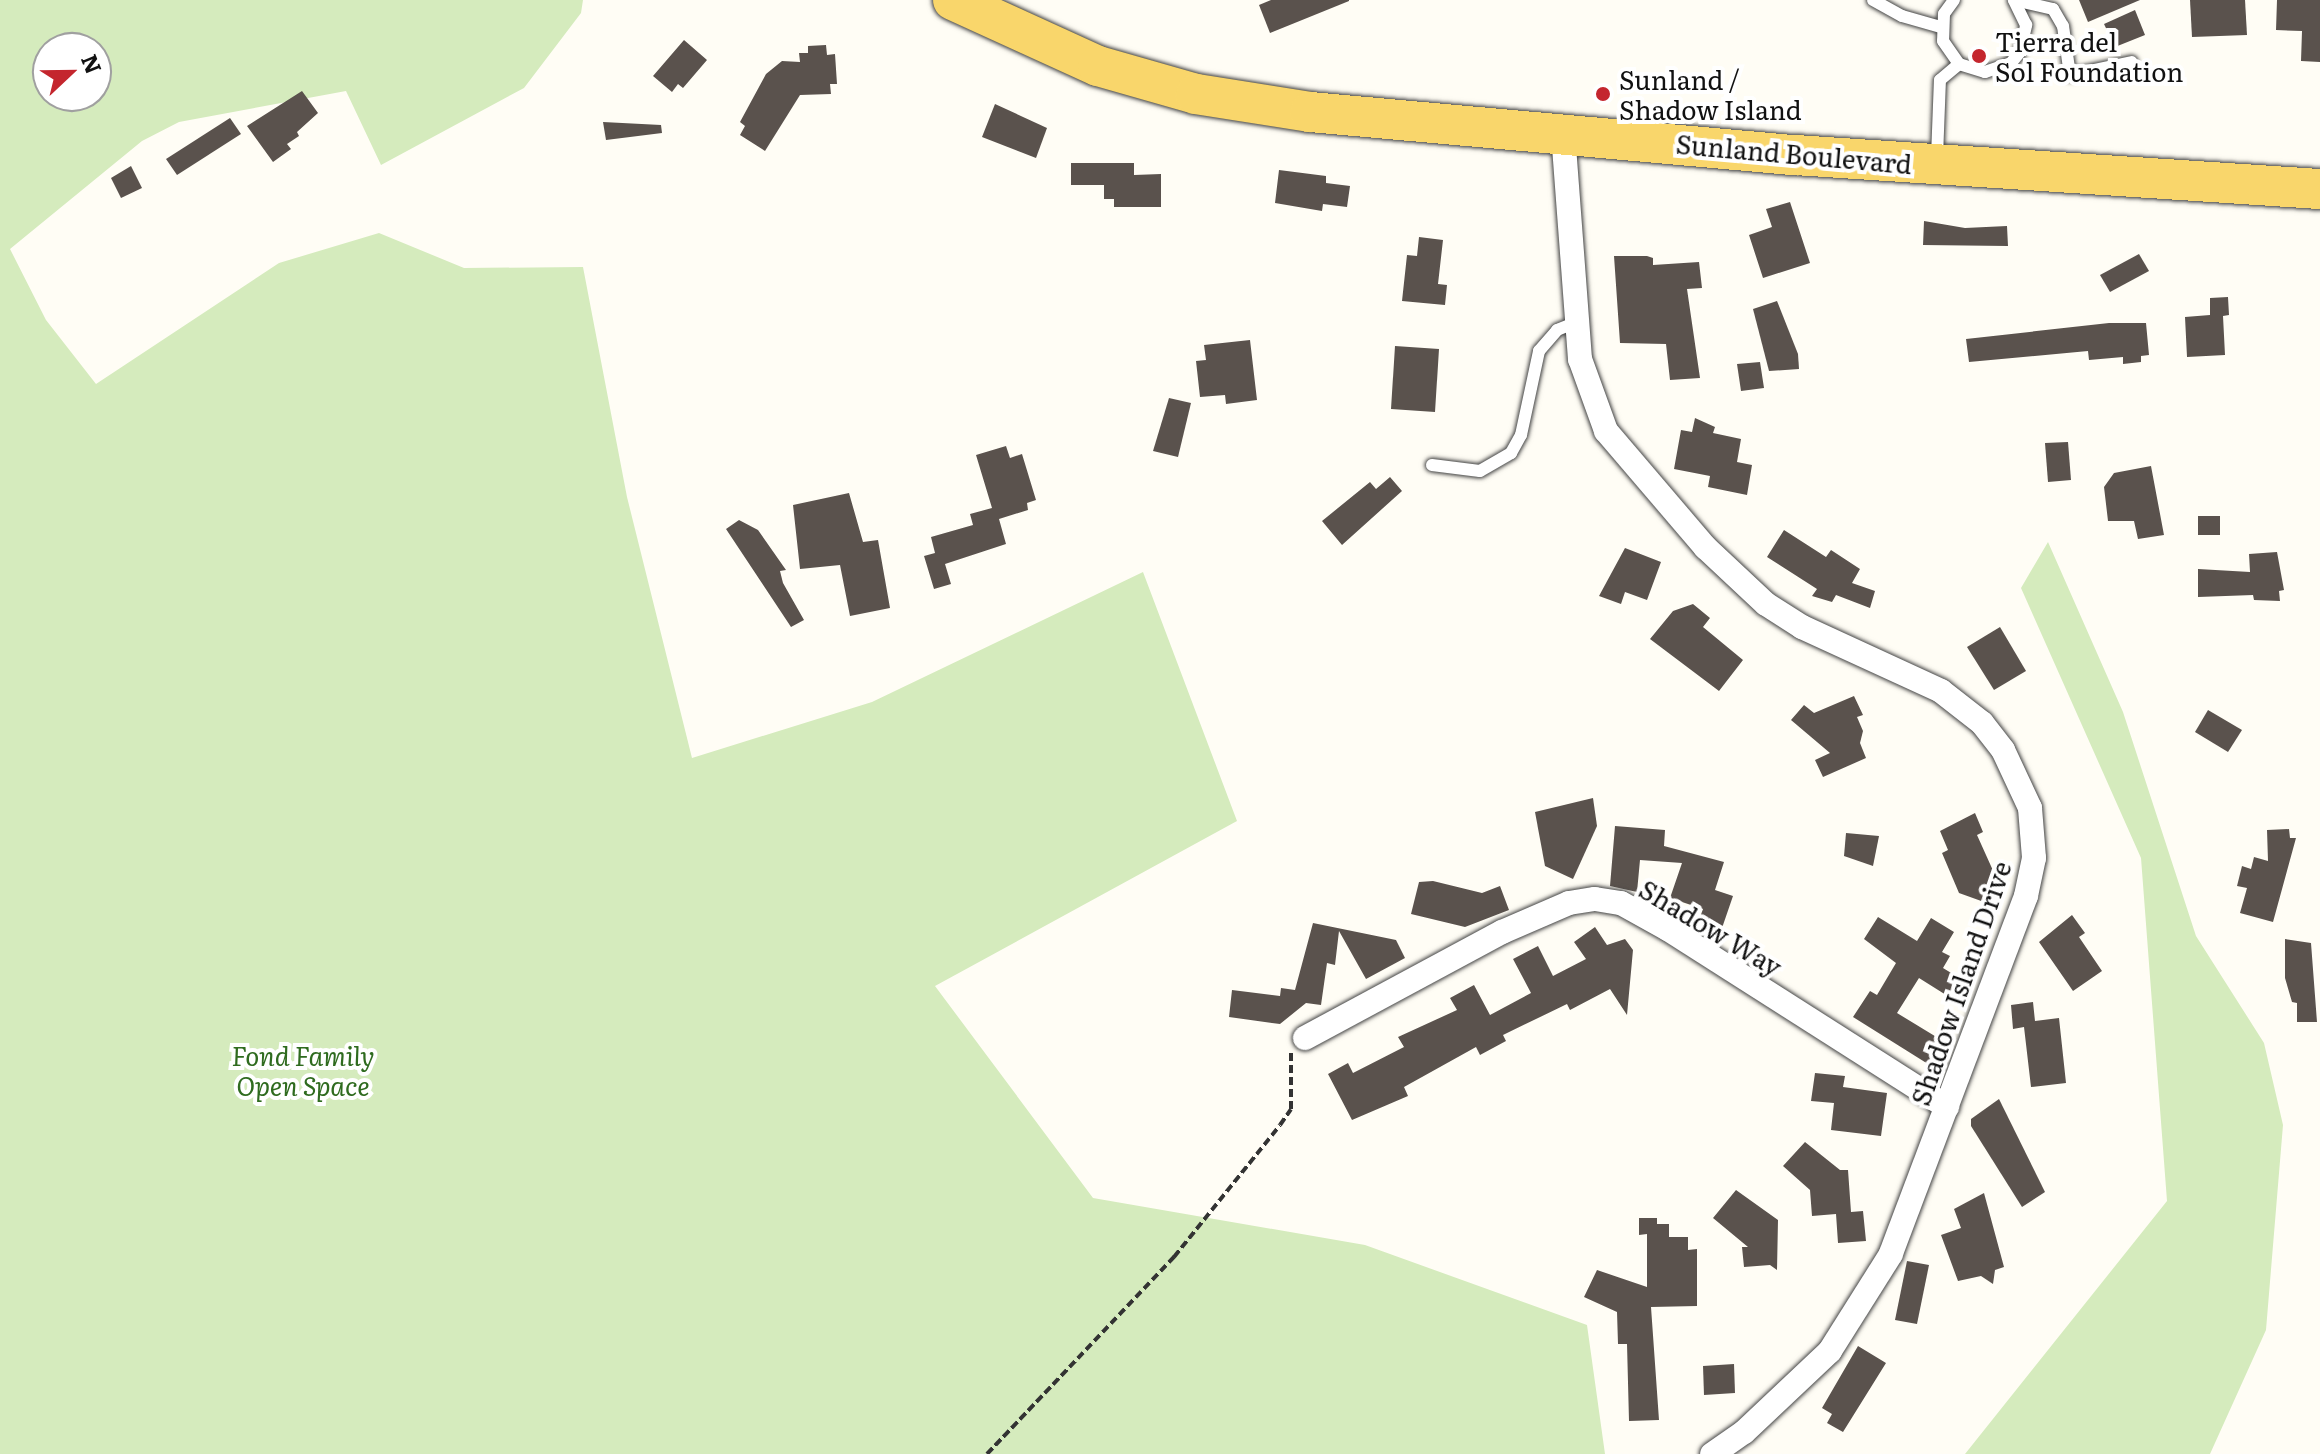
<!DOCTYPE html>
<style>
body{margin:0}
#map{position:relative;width:2320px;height:1454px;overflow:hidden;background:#fffdf5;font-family:Literata,serif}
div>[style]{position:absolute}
.green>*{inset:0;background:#d5ebbd}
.building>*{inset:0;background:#5a524d}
.path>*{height:4px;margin-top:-2px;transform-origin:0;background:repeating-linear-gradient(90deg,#333 0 8px,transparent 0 12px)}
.roads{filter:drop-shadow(0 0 2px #444) drop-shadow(0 0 2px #444)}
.service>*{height:12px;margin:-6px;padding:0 6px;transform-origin:6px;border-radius:6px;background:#fff}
.minor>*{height:24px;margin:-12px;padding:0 12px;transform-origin:12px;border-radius:12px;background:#fff}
.primary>*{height:40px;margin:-20px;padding:0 20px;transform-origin:20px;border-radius:20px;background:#f9d66b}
.dots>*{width:22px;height:22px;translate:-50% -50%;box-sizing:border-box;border:4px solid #fff;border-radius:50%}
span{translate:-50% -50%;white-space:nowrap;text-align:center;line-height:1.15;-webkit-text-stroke:8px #fff;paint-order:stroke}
.poi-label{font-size:26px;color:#111}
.left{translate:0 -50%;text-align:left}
.street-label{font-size:26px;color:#111}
.park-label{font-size:26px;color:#2f6b1f;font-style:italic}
.north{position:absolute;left:32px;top:32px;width:80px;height:80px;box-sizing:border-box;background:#fff;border:2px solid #a0a0a0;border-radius:50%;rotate:68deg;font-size:22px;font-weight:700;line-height:32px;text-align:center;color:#111}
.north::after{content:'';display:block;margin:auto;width:28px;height:36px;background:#c4262e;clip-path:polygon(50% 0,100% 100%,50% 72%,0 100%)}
</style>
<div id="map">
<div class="green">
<div style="clip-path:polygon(evenodd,0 0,583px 0,581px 13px,524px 88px,381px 165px,346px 91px,179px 122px,142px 141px,10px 249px,46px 320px,96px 384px,279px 263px,379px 233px,464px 268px,583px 267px,627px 497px,692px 758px,872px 702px,1143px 572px,1237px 821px,935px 986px,1093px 1198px,1365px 1245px,1587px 1325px,1605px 1454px,0 1454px,0 0,48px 48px,96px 48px,96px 96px,48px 96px,48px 48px)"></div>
<div style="clip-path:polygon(2048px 542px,2123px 712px,2196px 936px,2264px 1043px,2283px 1125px,2266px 1330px,2210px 1454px,1965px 1454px,2167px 1201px,2141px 858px,2021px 588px)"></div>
</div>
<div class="building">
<div style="clip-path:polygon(1271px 0,1349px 0,1349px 1px,1270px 33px,1259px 5px)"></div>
<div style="clip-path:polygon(2079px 0,2140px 0,2088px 22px)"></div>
<div style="clip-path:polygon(2190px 0,2245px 0,2247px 35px,2192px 37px)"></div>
<div style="clip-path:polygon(2277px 0,2320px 0,2320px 62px,2301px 61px,2302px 31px,2276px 30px)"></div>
<div style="clip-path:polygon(2135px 10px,2145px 35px,2115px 47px,2104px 24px)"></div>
<div style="clip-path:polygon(684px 40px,707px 60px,683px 88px,678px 84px,672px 92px,653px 76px)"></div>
<div style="clip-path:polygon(826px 45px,827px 55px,835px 54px,837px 84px,830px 84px,831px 94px,800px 95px,765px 151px,740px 135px,745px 126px,740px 122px,766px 74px,782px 61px,800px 62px,799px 53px,808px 53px,808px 46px)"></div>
<div style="clip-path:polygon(302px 91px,318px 113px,297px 132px,299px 136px,287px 144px,291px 149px,273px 162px,247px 126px)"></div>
<div style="clip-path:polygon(995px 104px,1047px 128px,1036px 158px,982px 137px)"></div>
<div style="clip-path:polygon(230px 118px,241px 134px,177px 175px,166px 159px)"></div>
<div style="clip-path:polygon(603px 122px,661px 125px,662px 133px,606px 140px)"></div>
<div style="clip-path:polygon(1071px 163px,1134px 163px,1134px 175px,1161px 174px,1161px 207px,1114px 207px,1114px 199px,1104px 199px,1104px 185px,1071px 185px)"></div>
<div style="clip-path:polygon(131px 166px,142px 188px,121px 198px,111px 178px)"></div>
<div style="clip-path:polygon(1279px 170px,1326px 176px,1326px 183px,1350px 186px,1347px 207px,1323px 204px,1322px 211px,1275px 203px)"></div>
<div style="clip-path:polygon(1790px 202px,1810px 263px,1763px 278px,1749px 235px,1772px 227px,1766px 209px)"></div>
<div style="clip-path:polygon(1924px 221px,1965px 228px,2007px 226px,2008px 246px,1923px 245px)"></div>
<div style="clip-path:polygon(1419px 237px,1443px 240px,1438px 284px,1447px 285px,1445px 305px,1402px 301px,1407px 255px,1417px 256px)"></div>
<div style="clip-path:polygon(2139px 254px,2149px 271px,2110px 292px,2100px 275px)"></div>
<div style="clip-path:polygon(1614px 256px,1647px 256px,1653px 258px,1653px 265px,1699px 262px,1702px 288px,1687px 289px,1700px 378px,1670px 380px,1666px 344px,1620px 343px)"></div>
<div style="clip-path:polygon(2228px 297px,2229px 315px,2223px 316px,2225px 355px,2187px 357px,2185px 317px,2210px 315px,2210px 298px)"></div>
<div style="clip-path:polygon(1777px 301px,1798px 354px,1799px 369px,1769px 371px,1753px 309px)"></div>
<div style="clip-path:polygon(2109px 323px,2146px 323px,2149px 355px,2141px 356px,2141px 362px,2123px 364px,2123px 357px,2089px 360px,2088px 351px,1969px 362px,1966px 339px)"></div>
<div style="clip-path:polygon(1250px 340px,1257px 400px,1226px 404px,1225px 395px,1200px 397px,1196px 361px,1206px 360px,1204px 345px)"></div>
<div style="clip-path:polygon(1395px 346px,1439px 349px,1435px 412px,1391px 409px)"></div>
<div style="clip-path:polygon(1760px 362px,1764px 388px,1741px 391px,1737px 364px)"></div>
<div style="clip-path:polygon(1169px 398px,1191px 403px,1178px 457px,1153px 451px)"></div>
<div style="clip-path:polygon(1695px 418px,1715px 427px,1713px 433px,1741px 439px,1737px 462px,1752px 465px,1747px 495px,1708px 487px,1710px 476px,1674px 469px,1681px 430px,1692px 432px)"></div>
<div style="clip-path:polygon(2068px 442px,2071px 480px,2048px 482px,2045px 443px)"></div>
<div style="clip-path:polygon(1006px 446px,1010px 458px,1022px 454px,1036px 500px,1027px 503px,1028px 510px,999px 519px,1006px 544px,945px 564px,951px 584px,934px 589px,924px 556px,935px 553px,931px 537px,973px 525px,970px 514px,992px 508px,976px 455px)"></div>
<div style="clip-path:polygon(2151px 466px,2164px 535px,2138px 539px,2134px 521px,2108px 521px,2104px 487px,2114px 473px)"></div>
<div style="clip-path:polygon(1390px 477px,1402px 491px,1342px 545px,1322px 521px,1370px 482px,1376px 489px)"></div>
<div style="clip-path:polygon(849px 493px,863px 542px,878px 540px,890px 608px,850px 616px,840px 565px,800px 569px,793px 505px)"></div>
<div style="clip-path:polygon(2198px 516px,2220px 516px,2220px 535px,2198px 535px)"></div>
<div style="clip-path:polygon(739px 520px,758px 530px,786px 570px,780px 571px,783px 583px,804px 620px,791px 627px,726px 529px)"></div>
<div style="clip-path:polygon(1784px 530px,1826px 557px,1831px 550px,1860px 569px,1852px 583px,1875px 591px,1870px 608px,1836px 595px,1832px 602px,1812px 596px,1817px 589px,1767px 557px)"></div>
<div style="clip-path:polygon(1625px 548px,1661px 562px,1647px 600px,1625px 592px,1621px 604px,1599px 596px)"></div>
<div style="clip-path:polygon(2277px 552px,2284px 590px,2279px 591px,2280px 601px,2254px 600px,2253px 595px,2198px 597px,2198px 569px,2250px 572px,2249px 554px)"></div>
<div style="clip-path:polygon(1693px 604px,1710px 618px,1703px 627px,1743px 660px,1719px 691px,1650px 639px,1673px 611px)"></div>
<div style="clip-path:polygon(2000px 627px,2026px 671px,1994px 690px,1967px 647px)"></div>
<div style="clip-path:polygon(1854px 696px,1863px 715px,1857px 717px,1863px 731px,1860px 743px,1866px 758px,1823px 777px,1815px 760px,1830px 753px,1791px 720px,1804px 705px,1814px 713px)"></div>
<div style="clip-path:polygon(2208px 710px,2242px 730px,2228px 752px,2195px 732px)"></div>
<div style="clip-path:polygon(1593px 798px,1597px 826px,1573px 879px,1545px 866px,1535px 812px)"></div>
<div style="clip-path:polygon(1975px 813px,1983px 832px,1977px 835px,1995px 875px,1984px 902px,1959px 893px,1942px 853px,1948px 850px,1940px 831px)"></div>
<div style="clip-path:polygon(1615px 826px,1665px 830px,1664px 846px,1724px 862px,1715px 890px,1733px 896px,1722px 928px,1699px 920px,1703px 909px,1670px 898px,1682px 863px,1640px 860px,1637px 892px,1610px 886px)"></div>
<div style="clip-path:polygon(2289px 829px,2290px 838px,2296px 838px,2273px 922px,2240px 913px,2247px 888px,2237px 886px,2242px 866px,2251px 869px,2254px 857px,2268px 861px,2267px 830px)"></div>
<div style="clip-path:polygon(1846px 833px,1879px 836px,1873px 866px,1844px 856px)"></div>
<div style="clip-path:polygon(1433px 881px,1482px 893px,1500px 886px,1509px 910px,1465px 927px,1411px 914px,1419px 882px)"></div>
<div style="clip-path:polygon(2072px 915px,2085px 933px,2079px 937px,2102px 971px,2073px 991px,2039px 942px)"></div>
<div style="clip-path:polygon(1878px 917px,1917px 941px,1931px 918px,1954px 932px,1942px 952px,1950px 956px,1943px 968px,1966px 982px,1954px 1000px,1919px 978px,1897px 1013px,1943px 1041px,1928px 1064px,1853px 1017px,1870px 991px,1877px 995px,1896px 963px,1864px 939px)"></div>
<div style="clip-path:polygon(1313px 923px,1396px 940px,1405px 958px,1366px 979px,1339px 931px,1335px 965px,1327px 963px,1321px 1005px,1306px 1003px,1280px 1024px,1229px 1017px,1232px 990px,1280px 996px,1281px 988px,1295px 990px)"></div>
<div style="clip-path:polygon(1595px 927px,1607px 945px,1625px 939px,1633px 950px,1627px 1015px,1610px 989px,1570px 1010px,1567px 1004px,1503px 1035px,1506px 1041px,1480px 1055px,1476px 1047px,1404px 1087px,1408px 1096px,1352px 1120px,1328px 1074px,1348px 1063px,1353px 1073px,1404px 1047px,1398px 1037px,1457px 1010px,1450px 998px,1474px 985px,1490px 1015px,1531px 993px,1513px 959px,1538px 946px,1553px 976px,1586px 959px,1574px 942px)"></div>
<div style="clip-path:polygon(2285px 939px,2311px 943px,2317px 1022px,2297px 1022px,2297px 1003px,2292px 1002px,2285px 978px)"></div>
<div style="clip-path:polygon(2033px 1002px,2035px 1021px,2059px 1018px,2066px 1083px,2031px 1087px,2024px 1027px,2013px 1029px,2011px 1005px)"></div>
<div style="clip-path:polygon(1815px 1073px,1845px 1076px,1843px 1087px,1887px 1093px,1881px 1136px,1831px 1130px,1834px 1103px,1811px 1101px)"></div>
<div style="clip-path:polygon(1999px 1099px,2045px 1192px,2022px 1207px,1971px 1126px,1971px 1119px)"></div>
<div style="clip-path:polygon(1805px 1142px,1840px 1170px,1848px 1170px,1851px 1212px,1863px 1211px,1866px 1241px,1838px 1243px,1836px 1214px,1812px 1216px,1810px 1190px,1783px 1166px)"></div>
<div style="clip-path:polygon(1736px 1190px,1778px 1220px,1777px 1270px,1770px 1265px,1744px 1267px,1742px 1247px,1748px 1247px,1713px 1218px)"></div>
<div style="clip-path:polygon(1984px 1193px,2004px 1267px,1995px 1270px,1993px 1284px,1981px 1276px,1958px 1281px,1941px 1235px,1961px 1228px,1954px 1209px)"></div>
<div style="clip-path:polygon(1639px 1218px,1657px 1218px,1657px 1224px,1669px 1224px,1669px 1237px,1688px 1237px,1688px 1250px,1697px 1249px,1697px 1306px,1651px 1307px,1659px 1420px,1629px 1421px,1627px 1344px,1618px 1344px,1617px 1312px,1584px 1297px,1597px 1270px,1647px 1287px,1647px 1234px,1639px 1235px)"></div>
<div style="clip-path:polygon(1907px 1261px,1929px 1265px,1917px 1324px,1895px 1320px)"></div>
<div style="clip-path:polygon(1858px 1346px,1886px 1363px,1843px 1432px,1827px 1423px,1832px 1414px,1822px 1408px)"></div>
<div style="clip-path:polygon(1734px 1364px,1735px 1393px,1704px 1395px,1703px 1366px)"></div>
</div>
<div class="path">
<div style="left:987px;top:1454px;width:272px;rotate:-46.5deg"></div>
<div style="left:1174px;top:1257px;width:169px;rotate:-51.2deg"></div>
<div style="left:1280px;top:1125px;width:19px;rotate:-55deg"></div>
<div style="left:1291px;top:1109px;width:57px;rotate:-90deg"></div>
</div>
<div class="roads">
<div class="service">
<div style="left:1873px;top:0;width:33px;rotate:29deg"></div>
<div style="left:1902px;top:16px;width:41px;rotate:15.8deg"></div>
<div style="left:1954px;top:0;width:17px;rotate:126deg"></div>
<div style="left:1944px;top:14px;width:27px;rotate:92deg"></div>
<div style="left:1943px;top:41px;width:28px;rotate:55deg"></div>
<div style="left:1959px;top:64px;width:27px;rotate:17deg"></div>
<div style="left:1985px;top:72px;width:28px;rotate:-19deg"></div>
<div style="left:2011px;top:63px;width:14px;rotate:-51deg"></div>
<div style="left:2020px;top:52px;width:28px;rotate:-77deg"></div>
<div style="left:2026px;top:25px;width:28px;rotate:-116deg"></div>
<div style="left:2014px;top:0;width:40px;rotate:13deg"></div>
<div style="left:2053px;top:9px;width:20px;rotate:60deg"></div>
<div style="left:2063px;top:26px;width:49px;rotate:81.9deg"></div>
<div style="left:2070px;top:75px;width:63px;rotate:-11.8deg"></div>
<div style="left:1937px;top:157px;width:77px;rotate:-87.8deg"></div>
<div style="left:1940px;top:80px;width:25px;rotate:-40deg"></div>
<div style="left:1432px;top:465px;width:48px;rotate:7.1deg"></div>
<div style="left:1480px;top:471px;width:36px;rotate:-30deg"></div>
<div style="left:1511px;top:453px;width:21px;rotate:-61deg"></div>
<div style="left:1521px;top:435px;width:86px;rotate:-77.9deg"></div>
<div style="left:1539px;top:351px;width:28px;rotate:-49deg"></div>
<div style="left:1557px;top:330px;width:22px;rotate:-22deg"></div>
</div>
<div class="minor">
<div style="left:1563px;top:133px;width:227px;rotate:85.7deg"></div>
<div style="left:1580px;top:359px;width:77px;rotate:70.1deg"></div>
<div style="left:1606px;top:431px;width:153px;rotate:49.5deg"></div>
<div style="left:1705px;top:547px;width:83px;rotate:43.1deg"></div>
<div style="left:1766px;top:604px;width:43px;rotate:32.6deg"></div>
<div style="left:1802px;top:627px;width:153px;rotate:24.7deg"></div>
<div style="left:1941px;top:691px;width:52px;rotate:38deg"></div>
<div style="left:1982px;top:723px;width:34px;rotate:52deg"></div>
<div style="left:2003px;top:750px;width:64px;rotate:65deg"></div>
<div style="left:2030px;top:808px;width:50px;rotate:85.4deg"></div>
<div style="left:2034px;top:858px;width:39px;rotate:102deg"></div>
<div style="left:2026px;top:896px;width:383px;rotate:110.7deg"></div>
<div style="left:1891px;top:1254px;width:115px;rotate:122.2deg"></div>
<div style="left:1830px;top:1351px;width:118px;rotate:136.7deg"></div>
<div style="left:1744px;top:1432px;width:39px;rotate:145deg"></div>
<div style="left:1305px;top:1038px;width:224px;rotate:-28.3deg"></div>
<div style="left:1502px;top:932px;width:73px;rotate:-23.4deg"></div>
<div style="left:1569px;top:903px;width:26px;rotate:-9deg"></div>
<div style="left:1595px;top:899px;width:26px;rotate:9deg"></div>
<div style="left:1621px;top:903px;width:54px;rotate:29deg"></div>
<div style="left:1668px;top:929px;width:331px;rotate:32.5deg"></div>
</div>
<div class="primary">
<div style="left:953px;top:0;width:159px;rotate:24.5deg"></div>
<div style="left:1098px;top:66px;width:102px;rotate:15.9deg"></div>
<div style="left:1196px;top:94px;width:115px;rotate:9deg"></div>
<div style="left:1310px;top:112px;width:487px;rotate:5.1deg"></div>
<div style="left:1795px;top:155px;width:526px;rotate:3.71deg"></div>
</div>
</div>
<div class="dots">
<div style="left:1979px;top:56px;background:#c4262e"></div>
<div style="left:1603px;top:94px;background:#c4262e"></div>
</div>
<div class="poi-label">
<span class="left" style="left:1995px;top:56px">Tierra del<br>Sol Foundation</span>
<span class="left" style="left:1619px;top:94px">Sunland /<br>Shadow Island</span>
</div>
<div class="street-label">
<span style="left:1794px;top:153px;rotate:5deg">Sunland Boulevard</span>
<span style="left:1711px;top:927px;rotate:31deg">Shadow Way</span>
<span style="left:1960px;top:983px;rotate:-71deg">Shadow Island Drive</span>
</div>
<div class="park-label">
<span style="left:303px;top:1070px">Fond Family<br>Open Space</span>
</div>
<div class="north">N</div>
</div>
